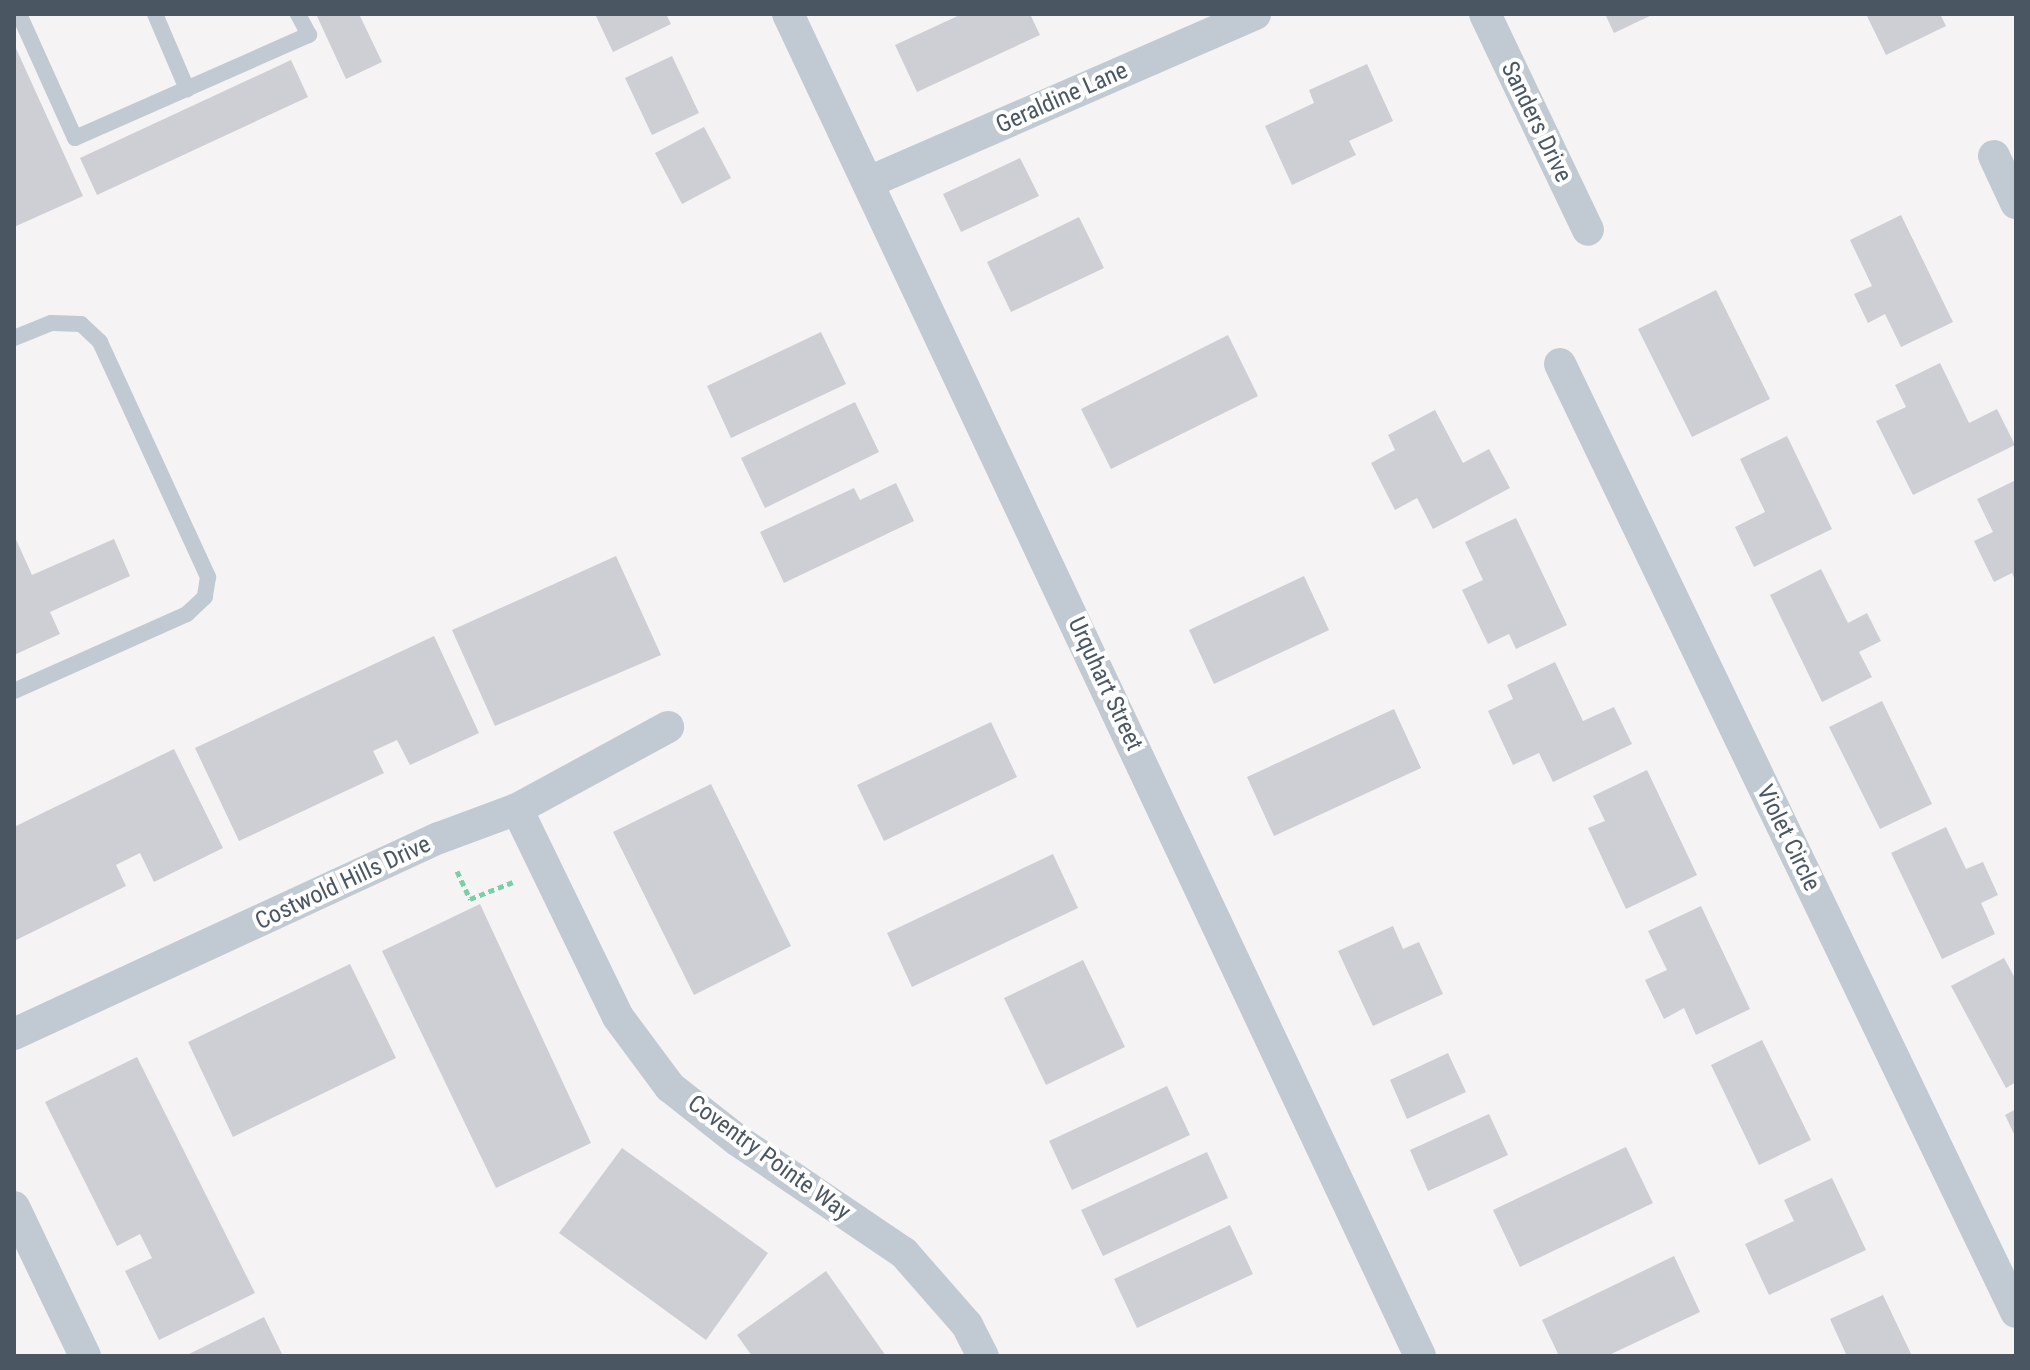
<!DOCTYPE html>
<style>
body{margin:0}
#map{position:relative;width:2030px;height:1370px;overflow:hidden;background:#f5f3f3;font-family:"Roboto Condensed",sans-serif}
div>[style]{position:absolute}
.building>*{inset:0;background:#cdcfd5}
.path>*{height:5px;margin-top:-2.5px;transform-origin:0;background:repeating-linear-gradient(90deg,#7ad0a6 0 6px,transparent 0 10px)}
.lane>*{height:16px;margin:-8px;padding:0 8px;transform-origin:8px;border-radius:8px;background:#c1cad2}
.street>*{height:32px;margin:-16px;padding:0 16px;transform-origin:16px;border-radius:16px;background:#c1cad2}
span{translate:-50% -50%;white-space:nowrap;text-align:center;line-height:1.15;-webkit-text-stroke:8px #fff;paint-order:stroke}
.street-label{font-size:24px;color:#4a5661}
.frame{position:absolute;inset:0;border:16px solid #4a5661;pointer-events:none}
</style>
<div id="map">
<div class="building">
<div style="clip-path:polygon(316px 14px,359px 14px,382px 62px,346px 79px)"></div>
<div style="clip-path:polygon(595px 14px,666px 14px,671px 24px,613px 52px)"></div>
<div style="clip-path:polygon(962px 14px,1030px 14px,1040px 35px,917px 92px,895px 45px)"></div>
<div style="clip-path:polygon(1605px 14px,1654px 14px,1614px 33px)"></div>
<div style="clip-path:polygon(1866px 14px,1940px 14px,1946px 26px,1886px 55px)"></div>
<div style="clip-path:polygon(14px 44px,83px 196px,14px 227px)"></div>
<div style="clip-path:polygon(672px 56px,699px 113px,652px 135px,625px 78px)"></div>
<div style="clip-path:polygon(291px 60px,308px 97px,97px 195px,80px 158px)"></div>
<div style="clip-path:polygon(1367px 64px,1393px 121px,1349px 141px,1356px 155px,1292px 185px,1265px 126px,1314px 103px,1309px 90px)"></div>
<div style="clip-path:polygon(704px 127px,731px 178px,682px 204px,655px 153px)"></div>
<div style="clip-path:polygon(1020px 158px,1039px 196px,961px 232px,943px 194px)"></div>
<div style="clip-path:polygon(1901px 215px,1953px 322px,1901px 347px,1885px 314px,1868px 323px,1854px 294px,1872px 286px,1850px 240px)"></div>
<div style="clip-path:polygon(1079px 217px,1104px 268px,1011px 312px,987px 262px)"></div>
<div style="clip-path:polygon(1716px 290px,1770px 399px,1692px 437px,1638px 329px)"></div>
<div style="clip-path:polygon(821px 332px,846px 384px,731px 438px,707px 386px)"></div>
<div style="clip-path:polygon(1228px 335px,1258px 396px,1111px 469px,1081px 409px)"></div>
<div style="clip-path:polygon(1940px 363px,1969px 423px,1997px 409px,2015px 445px,1913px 495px,1876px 421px,1906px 407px,1895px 385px)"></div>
<div style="clip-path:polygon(855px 402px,879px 452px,765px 508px,741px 458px)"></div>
<div style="clip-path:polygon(1435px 410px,1463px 463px,1489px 449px,1510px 488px,1433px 529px,1417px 498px,1395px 510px,1371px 463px,1395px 450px,1388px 435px)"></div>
<div style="clip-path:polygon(1787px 436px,1832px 529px,1754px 567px,1735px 527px,1765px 512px,1740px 459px)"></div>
<div style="clip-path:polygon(2016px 480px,2016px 582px,2012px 573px,1994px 582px,1974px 541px,1993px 532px,1977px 499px)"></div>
<div style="clip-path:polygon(896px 483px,914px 521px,784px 583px,760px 532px,854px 488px,860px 500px)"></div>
<div style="clip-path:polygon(1516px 518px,1567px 625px,1516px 649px,1509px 634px,1488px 644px,1462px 590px,1483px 580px,1465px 542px)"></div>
<div style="clip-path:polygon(14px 535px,32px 575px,114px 539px,130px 576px,50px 612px,60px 634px,14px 655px)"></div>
<div style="clip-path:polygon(616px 556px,661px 655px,495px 726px,452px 630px)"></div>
<div style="clip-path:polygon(1821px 569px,1848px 623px,1867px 613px,1881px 641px,1859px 652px,1872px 677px,1822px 702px,1770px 595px)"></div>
<div style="clip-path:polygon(1304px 576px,1329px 630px,1214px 684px,1189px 630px)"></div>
<div style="clip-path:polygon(434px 636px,479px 733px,410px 765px,397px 740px,373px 751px,384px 773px,239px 841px,195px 748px)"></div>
<div style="clip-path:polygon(1555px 662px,1583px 721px,1614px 707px,1632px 744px,1553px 782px,1539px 753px,1513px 765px,1488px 711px,1513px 699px,1507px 685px)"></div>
<div style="clip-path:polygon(1882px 701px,1932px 804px,1880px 829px,1829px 727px)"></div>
<div style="clip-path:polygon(1394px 709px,1421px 768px,1274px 836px,1247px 777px)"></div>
<div style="clip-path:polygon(991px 722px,1017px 777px,884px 841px,857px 785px)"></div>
<div style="clip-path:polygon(174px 749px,223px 848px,154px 882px,140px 853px,116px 865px,126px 886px,14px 941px,14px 827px)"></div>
<div style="clip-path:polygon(1647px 770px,1697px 875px,1626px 909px,1588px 828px,1605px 821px,1593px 796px)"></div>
<div style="clip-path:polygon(711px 784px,791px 946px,694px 995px,613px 832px)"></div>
<div style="clip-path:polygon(1946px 827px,1966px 869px,1983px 862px,1998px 895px,1981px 903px,1995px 934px,1942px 959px,1891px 853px)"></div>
<div style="clip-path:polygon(1053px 854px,1078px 908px,912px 987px,887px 933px)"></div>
<div style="clip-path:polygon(480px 904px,591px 1143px,496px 1188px,382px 951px)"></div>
<div style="clip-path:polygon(1701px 906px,1750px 1009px,1696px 1035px,1684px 1008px,1664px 1019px,1645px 980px,1667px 970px,1648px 931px)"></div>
<div style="clip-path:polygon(1393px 926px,1403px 949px,1419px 942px,1443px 994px,1373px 1026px,1338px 951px)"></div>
<div style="clip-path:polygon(2004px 958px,2016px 980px,2016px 1082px,2006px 1088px,1951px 986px)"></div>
<div style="clip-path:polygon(1083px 960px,1125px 1047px,1046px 1085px,1004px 998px)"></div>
<div style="clip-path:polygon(350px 964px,396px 1058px,233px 1137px,188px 1042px)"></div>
<div style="clip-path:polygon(1762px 1040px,1811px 1140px,1759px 1165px,1711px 1065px)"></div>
<div style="clip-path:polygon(1448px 1053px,1466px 1092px,1407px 1119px,1390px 1080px)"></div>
<div style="clip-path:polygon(137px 1057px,255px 1293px,159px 1340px,125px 1271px,152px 1258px,140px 1234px,117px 1246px,45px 1102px)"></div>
<div style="clip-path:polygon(1167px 1086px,1190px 1135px,1072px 1190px,1049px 1141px)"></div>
<div style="clip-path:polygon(2016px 1109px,2016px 1138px,2005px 1115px)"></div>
<div style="clip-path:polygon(1489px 1114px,1508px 1155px,1428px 1191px,1410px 1150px)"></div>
<div style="clip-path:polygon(1626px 1147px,1653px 1203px,1520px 1267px,1493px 1210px)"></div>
<div style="clip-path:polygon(622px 1148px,768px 1253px,706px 1340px,559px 1233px)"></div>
<div style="clip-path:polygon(1207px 1152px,1228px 1198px,1103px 1256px,1081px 1210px)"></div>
<div style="clip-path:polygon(1832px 1178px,1866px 1250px,1769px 1295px,1745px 1244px,1794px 1221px,1784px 1200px)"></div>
<div style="clip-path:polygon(1230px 1225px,1253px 1274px,1137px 1328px,1114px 1279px)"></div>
<div style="clip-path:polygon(1674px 1256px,1700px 1312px,1607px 1356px,1559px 1356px,1542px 1320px)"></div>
<div style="clip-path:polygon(826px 1271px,886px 1356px,752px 1356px,737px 1335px)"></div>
<div style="clip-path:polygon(1883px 1295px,1912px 1356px,1842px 1356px,1846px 1354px,1830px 1319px)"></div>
<div style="clip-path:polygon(264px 1317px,283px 1356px,185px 1356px)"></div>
</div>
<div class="path">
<div style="left:457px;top:871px;width:31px;rotate:65deg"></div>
<div style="left:470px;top:899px;width:46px;rotate:-21.6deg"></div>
</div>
<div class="lane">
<div style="left:19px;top:14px;width:136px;rotate:65.7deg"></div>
<div style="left:75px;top:138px;width:256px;rotate:-23.8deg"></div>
<div style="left:309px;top:35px;width:24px;rotate:-118deg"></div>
<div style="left:155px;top:14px;width:82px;rotate:66.9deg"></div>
<div style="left:14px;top:338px;width:40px;rotate:-22deg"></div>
<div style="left:51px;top:323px;width:30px;rotate:2deg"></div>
<div style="left:81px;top:324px;width:26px;rotate:43deg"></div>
<div style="left:100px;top:342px;width:259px;rotate:65.3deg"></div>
<div style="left:208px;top:577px;width:20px;rotate:99deg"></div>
<div style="left:205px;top:597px;width:25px;rotate:137deg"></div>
<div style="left:187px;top:614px;width:189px;rotate:156deg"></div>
</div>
<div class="street">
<div style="left:788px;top:14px;width:1483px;rotate:64.78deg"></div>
<div style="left:1485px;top:14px;width:239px;rotate:64.5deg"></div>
<div style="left:1994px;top:156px;width:52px;rotate:64.9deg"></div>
<div style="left:869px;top:182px;width:421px;rotate:-23.5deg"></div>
<div style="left:1560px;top:364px;width:1052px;rotate:64.31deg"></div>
<div style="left:517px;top:809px;width:231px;rotate:64.1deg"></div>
<div style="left:618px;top:1017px;width:87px;rotate:53.4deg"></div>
<div style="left:670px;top:1087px;width:85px;rotate:38.3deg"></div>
<div style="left:737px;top:1140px;width:202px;rotate:34.1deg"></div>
<div style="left:904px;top:1253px;width:96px;rotate:48.8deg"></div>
<div style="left:967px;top:1325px;width:35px;rotate:63deg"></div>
<div style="left:14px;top:1034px;width:468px;rotate:-24.8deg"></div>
<div style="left:439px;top:838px;width:83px;rotate:-20.4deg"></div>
<div style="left:517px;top:809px;width:172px;rotate:-28.5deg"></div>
<div style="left:14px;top:1207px;width:165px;rotate:64.5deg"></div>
</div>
<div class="street-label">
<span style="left:1062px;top:98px;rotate:-24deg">Geraldine Lane</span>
<span style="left:1536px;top:122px;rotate:64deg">Sanders Drive</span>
<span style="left:1105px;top:684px;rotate:65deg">Urquhart Street</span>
<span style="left:1788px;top:838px;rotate:64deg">Violet Circle</span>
<span style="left:343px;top:883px;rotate:-25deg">Costwold Hills Drive</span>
<span style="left:769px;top:1158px;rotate:36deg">Coventry Pointe Way</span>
</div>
<div class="frame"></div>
</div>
